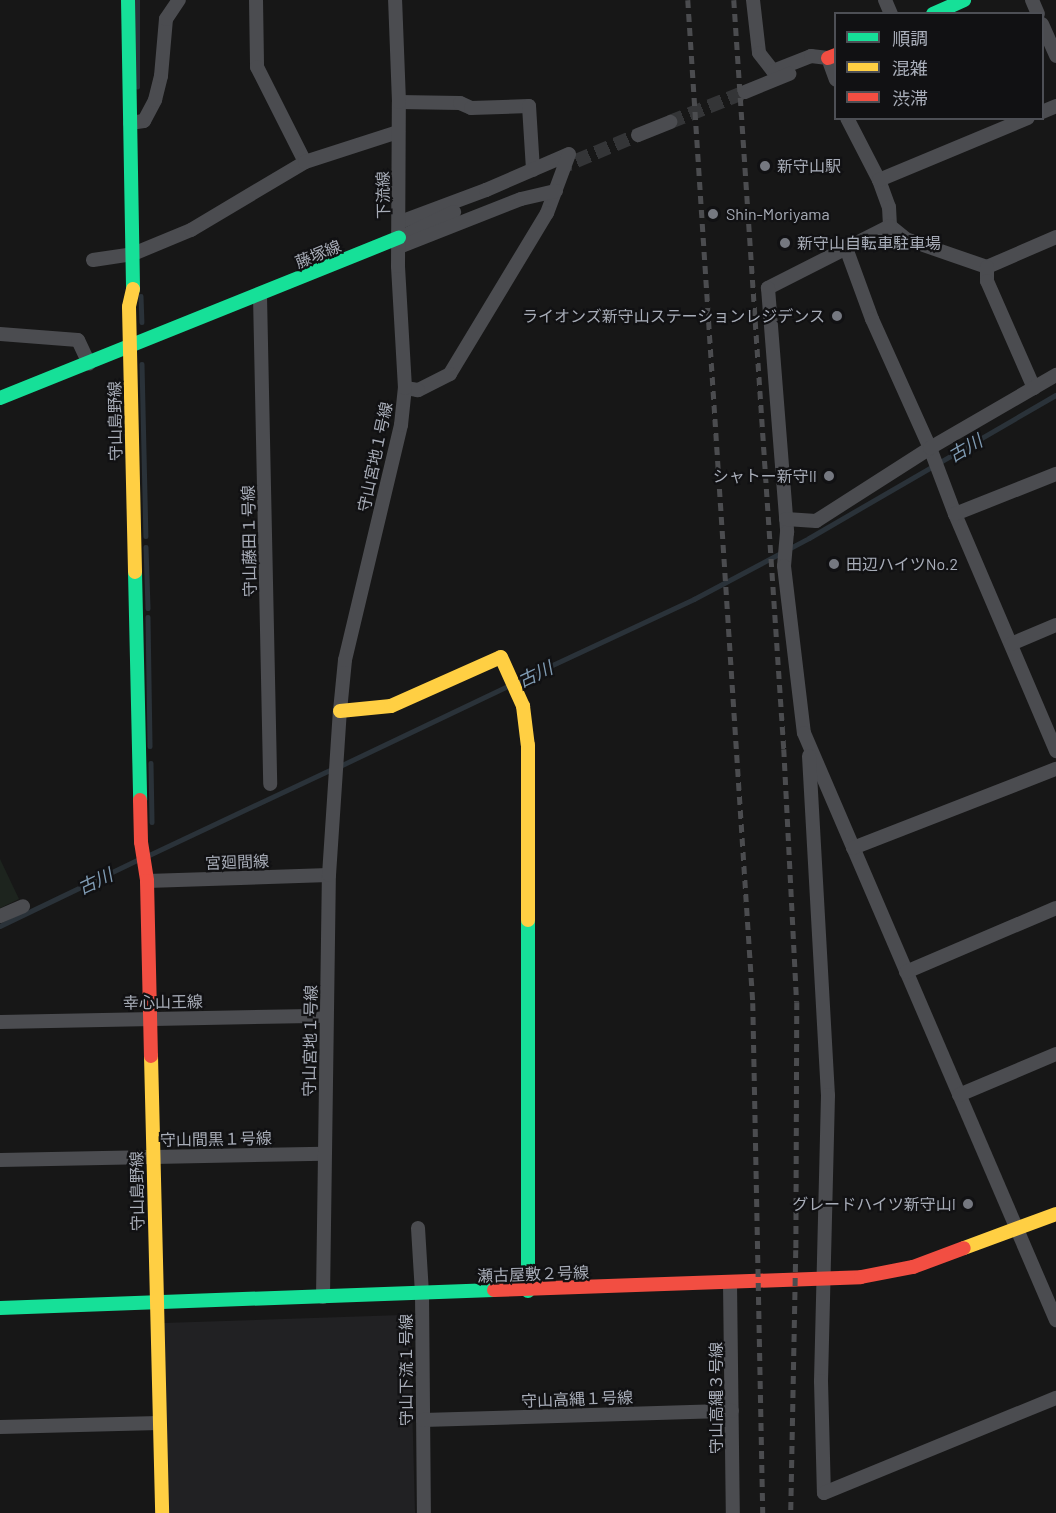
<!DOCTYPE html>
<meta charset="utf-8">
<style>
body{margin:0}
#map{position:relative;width:1056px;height:1513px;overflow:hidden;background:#171717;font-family:Barlow,"Noto Sans JP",sans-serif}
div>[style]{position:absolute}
.built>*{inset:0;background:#212123}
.green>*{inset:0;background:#1d241e}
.stream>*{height:4.5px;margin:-2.25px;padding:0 2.25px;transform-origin:2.25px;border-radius:2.25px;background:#2a3239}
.street-tunnel>*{height:14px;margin-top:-7px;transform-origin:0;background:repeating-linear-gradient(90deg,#343537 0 14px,transparent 0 21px)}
.street>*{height:14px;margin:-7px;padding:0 7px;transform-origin:7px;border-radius:7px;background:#4b4c50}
.fast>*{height:14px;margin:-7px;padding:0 7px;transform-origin:7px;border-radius:7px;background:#16e098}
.slow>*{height:14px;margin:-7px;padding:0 7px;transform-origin:7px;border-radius:7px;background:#ffcf43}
.jam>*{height:14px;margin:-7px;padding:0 7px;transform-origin:7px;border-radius:7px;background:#f24e42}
.rail>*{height:4.5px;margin-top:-2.25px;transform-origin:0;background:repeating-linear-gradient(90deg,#4b4c4f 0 8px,transparent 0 14px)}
.dots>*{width:16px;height:16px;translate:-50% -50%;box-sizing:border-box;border:3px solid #111113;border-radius:50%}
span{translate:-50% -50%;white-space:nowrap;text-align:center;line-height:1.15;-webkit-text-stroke:4.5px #111113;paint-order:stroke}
.poi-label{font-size:16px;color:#a8adb8}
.left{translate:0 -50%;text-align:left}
.right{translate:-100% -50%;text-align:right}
.street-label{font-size:16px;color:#a8adb8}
.water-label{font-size:18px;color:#7f9bb3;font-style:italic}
.legend{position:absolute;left:834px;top:12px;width:210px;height:108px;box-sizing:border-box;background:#111113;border:2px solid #4d4f55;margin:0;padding:8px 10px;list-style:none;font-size:18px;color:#a8adb8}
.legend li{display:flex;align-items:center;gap:12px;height:30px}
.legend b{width:30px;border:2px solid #4d4f55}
</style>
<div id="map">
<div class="built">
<div style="clip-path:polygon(402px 1315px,410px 1324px,415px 1513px,167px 1513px,163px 1323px)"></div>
</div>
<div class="green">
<div style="clip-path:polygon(0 859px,19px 899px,0 908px)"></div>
</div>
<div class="stream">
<div style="left:137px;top:87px;width:87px;rotate:-90deg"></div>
<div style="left:141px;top:296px;width:26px;rotate:88deg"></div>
<div style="left:142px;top:364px;width:172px;rotate:88.7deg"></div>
<div style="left:146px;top:547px;width:61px;rotate:88.1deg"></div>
<div style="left:148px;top:617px;width:129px;rotate:89.1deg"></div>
<div style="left:516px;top:682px;width:196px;rotate:-25deg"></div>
<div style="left:694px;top:599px;width:130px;rotate:-27.9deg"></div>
<div style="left:809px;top:538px;width:285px;rotate:-30.1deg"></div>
<div style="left:151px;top:763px;width:59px;rotate:89deg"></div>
<div style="left:340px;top:766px;width:186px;rotate:-25.5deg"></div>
<div style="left:147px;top:856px;width:204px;rotate:-25.2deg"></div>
<div style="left:0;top:926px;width:154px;rotate:-25.7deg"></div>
</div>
<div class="street-tunnel">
<div style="left:670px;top:122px;width:81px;rotate:-21.8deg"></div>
<div style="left:557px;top:169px;width:88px;rotate:-22.8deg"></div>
</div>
<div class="street">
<div style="left:256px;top:0;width:67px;rotate:89.1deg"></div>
<div style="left:257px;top:67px;width:106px;rotate:63.2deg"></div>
<div style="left:753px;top:0;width:53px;rotate:83.5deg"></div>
<div style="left:759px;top:53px;width:23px;rotate:52deg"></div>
<div style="left:773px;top:71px;width:41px;rotate:-21.5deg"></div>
<div style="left:811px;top:56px;width:17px;rotate:7deg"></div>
<div style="left:885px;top:0;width:15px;rotate:67deg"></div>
<div style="left:1032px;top:0;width:15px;rotate:67deg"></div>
<div style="left:1042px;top:24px;width:35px;rotate:66deg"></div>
<div style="left:828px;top:58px;width:23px;rotate:70deg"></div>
<div style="left:745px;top:92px;width:48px;rotate:-22.2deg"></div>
<div style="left:399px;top:102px;width:61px;rotate:0.9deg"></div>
<div style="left:460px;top:103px;width:12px;rotate:24deg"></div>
<div style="left:471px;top:108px;width:58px;rotate:-2deg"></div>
<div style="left:529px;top:106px;width:64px;rotate:86.4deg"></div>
<div style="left:1042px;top:112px;width:15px;rotate:-23deg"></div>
<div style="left:847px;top:118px;width:70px;rotate:62.7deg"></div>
<div style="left:879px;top:180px;width:29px;rotate:70deg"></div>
<div style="left:889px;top:207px;width:19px;rotate:87deg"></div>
<div style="left:890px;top:226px;width:21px;rotate:39deg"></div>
<div style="left:906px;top:239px;width:86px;rotate:19.1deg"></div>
<div style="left:987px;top:267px;width:75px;rotate:-23.5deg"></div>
<div style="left:130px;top:123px;width:14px;rotate:-8deg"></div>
<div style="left:144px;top:121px;width:24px;rotate:-62deg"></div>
<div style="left:155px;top:100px;width:25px;rotate:-76deg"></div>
<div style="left:161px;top:76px;width:57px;rotate:-85deg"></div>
<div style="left:166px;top:19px;width:23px;rotate:-56deg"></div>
<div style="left:638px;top:135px;width:35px;rotate:-22deg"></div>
<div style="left:879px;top:180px;width:161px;rotate:-22.6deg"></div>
<div style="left:400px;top:222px;width:92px;rotate:-20.4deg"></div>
<div style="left:486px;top:190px;width:90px;rotate:-23.4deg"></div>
<div style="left:569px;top:154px;width:63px;rotate:110.4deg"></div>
<div style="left:547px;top:213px;width:188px;rotate:121.1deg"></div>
<div style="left:450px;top:374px;width:36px;rotate:153deg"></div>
<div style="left:418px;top:390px;width:13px;rotate:-171deg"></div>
<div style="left:890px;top:226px;width:137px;rotate:153.1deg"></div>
<div style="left:768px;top:288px;width:245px;rotate:85.5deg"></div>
<div style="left:787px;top:532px;width:34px;rotate:95deg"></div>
<div style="left:784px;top:566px;width:168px;rotate:83.2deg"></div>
<div style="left:804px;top:733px;width:639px;rotate:66.77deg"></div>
<div style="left:399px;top:238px;width:61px;rotate:-25.3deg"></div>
<div style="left:399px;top:247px;width:131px;rotate:-21.5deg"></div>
<div style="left:521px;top:199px;width:36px;rotate:-13deg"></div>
<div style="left:846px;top:248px;width:76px;rotate:69.9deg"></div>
<div style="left:872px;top:319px;width:141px;rotate:65.8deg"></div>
<div style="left:930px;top:448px;width:71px;rotate:69.3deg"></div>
<div style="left:955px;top:514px;width:258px;rotate:66.9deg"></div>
<div style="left:93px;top:260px;width:40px;rotate:-8.5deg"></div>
<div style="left:133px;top:254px;width:63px;rotate:-22.5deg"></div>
<div style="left:191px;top:230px;width:133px;rotate:-30.8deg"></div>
<div style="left:305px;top:162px;width:98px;rotate:-17.9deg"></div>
<div style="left:987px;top:267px;width:14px;rotate:90deg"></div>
<div style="left:987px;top:281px;width:117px;rotate:66.3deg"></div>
<div style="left:260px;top:296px;width:488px;rotate:88.8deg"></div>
<div style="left:0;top:334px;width:78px;rotate:4.4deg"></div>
<div style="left:78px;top:340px;width:26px;rotate:65deg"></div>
<div style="left:955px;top:514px;width:109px;rotate:-21.6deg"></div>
<div style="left:786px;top:519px;width:30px;rotate:4deg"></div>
<div style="left:816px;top:521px;width:135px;rotate:-32.6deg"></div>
<div style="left:930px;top:448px;width:146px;rotate:-30.1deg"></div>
<div style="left:1011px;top:644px;width:49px;rotate:-22.9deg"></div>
<div style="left:809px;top:756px;width:340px;rotate:86.8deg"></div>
<div style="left:828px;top:1095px;width:286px;rotate:91.4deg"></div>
<div style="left:821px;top:1381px;width:112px;rotate:88.5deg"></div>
<div style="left:824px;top:1493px;width:251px;rotate:-22.3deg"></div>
<div style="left:853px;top:848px;width:218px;rotate:-21.3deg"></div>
<div style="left:147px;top:881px;width:182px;rotate:-1.9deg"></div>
<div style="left:0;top:916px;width:25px;rotate:-23deg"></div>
<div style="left:906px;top:972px;width:163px;rotate:-23.1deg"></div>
<div style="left:0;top:1022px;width:326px;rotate:-1.1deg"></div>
<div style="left:959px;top:1095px;width:105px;rotate:-22.9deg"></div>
<div style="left:0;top:1160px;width:324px;rotate:-1.1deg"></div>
<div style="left:418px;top:1228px;width:66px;rotate:86.5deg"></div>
<div style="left:422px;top:1294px;width:219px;rotate:89.5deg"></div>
<div style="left:730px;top:1283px;width:230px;rotate:89.3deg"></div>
<div style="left:323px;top:1297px;width:422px;rotate:-89.2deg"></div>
<div style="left:329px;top:875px;width:164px;rotate:-86.2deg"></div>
<div style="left:340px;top:711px;width:51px;rotate:-84.4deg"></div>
<div style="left:345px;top:660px;width:242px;rotate:-76.6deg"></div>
<div style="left:401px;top:425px;width:37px;rotate:-84deg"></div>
<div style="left:405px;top:388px;width:122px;rotate:-93.3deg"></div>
<div style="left:398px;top:266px;width:164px;rotate:-89.7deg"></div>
<div style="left:399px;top:102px;width:102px;rotate:-92.2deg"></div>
<div style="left:423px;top:1420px;width:309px;rotate:-1.7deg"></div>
<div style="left:0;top:1427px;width:159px;rotate:-1.4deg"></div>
</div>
<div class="fast">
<div style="left:128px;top:0;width:289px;rotate:89deg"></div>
<div style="left:933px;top:14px;width:34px;rotate:-24deg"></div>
<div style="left:0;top:398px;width:430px;rotate:-21.9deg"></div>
<div style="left:135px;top:572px;width:228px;rotate:88.7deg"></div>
<div style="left:528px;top:920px;width:371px;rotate:90deg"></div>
<div style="left:0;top:1308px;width:494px;rotate:-2.1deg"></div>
</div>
<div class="slow">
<div style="left:133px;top:289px;width:18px;rotate:103deg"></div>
<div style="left:129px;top:307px;width:265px;rotate:88.7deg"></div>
<div style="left:340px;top:711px;width:51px;rotate:-5.6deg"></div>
<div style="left:391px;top:706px;width:120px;rotate:-24deg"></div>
<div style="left:501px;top:657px;width:54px;rotate:65.8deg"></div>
<div style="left:523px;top:706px;width:39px;rotate:83deg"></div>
<div style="left:528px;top:745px;width:175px;rotate:90deg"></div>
<div style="left:151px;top:1056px;width:457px;rotate:88.6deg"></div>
<div style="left:964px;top:1248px;width:98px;rotate:-20.3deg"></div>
</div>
<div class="jam">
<div style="left:828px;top:58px;width:9px;rotate:-21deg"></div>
<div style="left:140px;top:800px;width:42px;rotate:88.6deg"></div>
<div style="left:141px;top:842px;width:39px;rotate:81deg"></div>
<div style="left:147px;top:881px;width:175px;rotate:88.7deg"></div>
<div style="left:494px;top:1290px;width:367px;rotate:-2deg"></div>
<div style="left:861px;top:1277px;width:53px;rotate:-10.9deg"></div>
<div style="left:913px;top:1267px;width:54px;rotate:-20.4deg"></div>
</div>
<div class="rail">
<div style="left:688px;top:0;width:1005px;rotate:86.29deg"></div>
<div style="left:753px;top:1003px;width:510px;rotate:88.88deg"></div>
<div style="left:734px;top:0;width:751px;rotate:86.18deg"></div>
<div style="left:784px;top:749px;width:253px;rotate:87.1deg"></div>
<div style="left:797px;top:1002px;width:248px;rotate:90.2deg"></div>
<div style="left:796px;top:1250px;width:263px;rotate:91.1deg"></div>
</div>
<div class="dots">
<div style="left:765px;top:166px;background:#757880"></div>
<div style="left:713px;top:214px;background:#757880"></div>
<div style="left:785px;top:243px;background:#757880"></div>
<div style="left:837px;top:316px;background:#757880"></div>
<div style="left:829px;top:476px;background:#757880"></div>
<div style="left:834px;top:564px;background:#757880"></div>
<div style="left:968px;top:1204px;background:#757880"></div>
</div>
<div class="poi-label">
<span class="left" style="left:777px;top:166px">新守山駅</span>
<span class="left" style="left:726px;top:214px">Shin-Moriyama</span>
<span class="left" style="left:797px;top:243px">新守山自転車駐車場</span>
<span class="right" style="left:825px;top:316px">ライオンズ新守山ステーションレジデンス</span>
<span class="right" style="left:817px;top:476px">シャトー新守II</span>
<span class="left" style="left:846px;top:564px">田辺ハイツNo.2</span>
<span class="right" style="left:956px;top:1204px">グレードハイツ新守山I</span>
</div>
<div class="street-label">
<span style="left:383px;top:195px;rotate:-91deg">下流線</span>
<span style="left:318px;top:254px;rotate:-22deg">藤塚線</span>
<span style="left:115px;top:421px;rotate:-91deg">守山島野線</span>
<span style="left:375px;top:457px;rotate:-78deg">守山宮地１号線</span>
<span style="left:249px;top:541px;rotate:-91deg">守山藤田１号線</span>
<span style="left:237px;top:862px;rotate:-2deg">宮廻間線</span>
<span style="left:163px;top:1002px;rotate:-1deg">幸心山王線</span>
<span style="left:310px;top:1041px;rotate:-89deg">守山宮地１号線</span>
<span style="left:216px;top:1139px;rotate:-1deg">守山間黒１号線</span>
<span style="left:137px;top:1191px;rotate:-91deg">守山島野線</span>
<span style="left:533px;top:1274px;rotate:-2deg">瀬古屋敷２号線</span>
<span style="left:406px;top:1370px;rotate:-90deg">守山下流１号線</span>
<span style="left:716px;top:1398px;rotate:-90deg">守山高縄３号線</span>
<span style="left:577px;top:1399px;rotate:-2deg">守山高縄１号線</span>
</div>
<div class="water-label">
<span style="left:965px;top:448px;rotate:-30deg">古川</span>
<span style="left:535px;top:674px;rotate:-25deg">古川</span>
<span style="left:95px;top:881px;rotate:-25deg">古川</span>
</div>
<ul class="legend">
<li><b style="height:8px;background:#16e098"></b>順調</li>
<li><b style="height:8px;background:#ffcf43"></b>混雑</li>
<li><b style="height:8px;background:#f24e42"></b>渋滞</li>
</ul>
</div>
